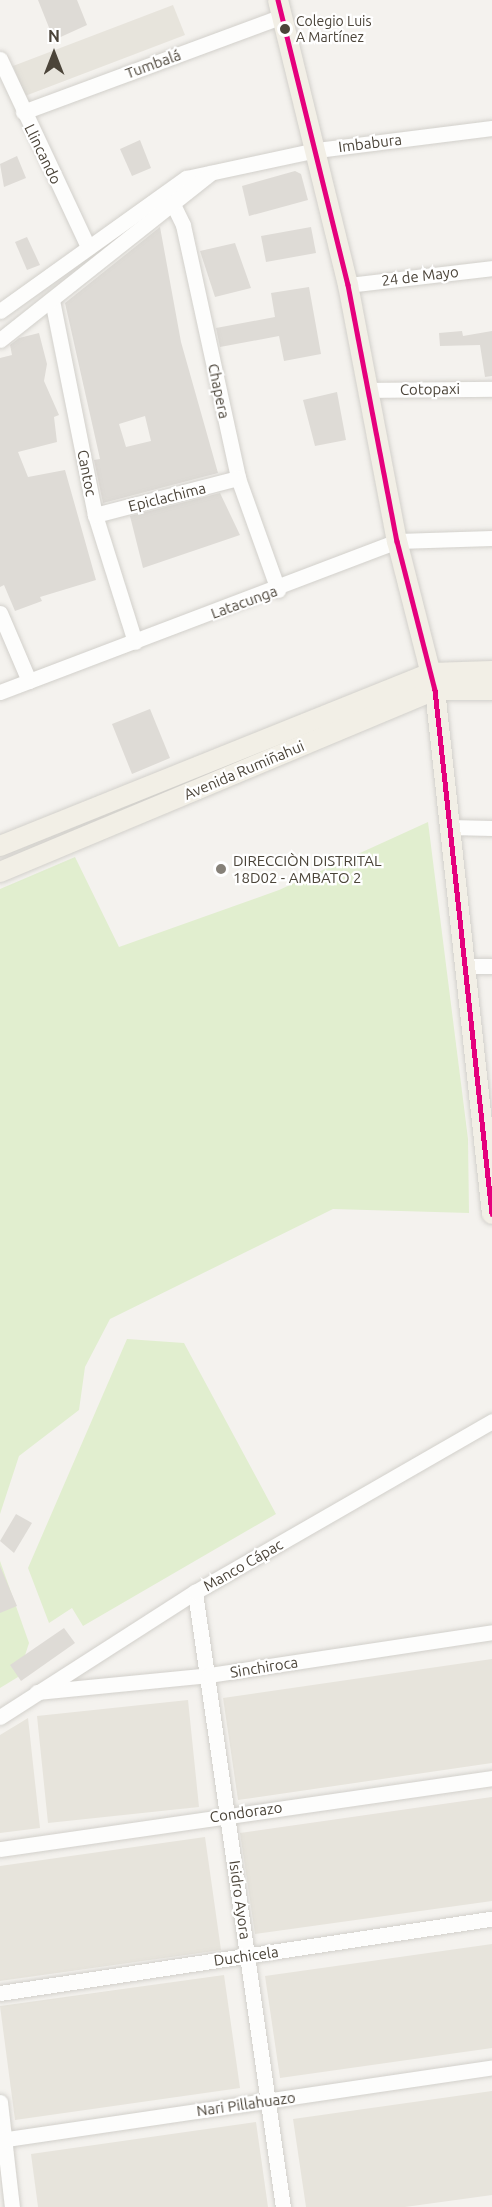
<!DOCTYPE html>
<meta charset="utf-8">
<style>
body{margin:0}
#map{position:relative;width:492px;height:2207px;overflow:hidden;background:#f4f2ee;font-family:Ubuntu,sans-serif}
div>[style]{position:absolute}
.residential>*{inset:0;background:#e7e4dc}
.green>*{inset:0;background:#e1eecf}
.building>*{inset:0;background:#dedbd6}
.roads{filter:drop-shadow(0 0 2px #d2d0cb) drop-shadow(0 0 2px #d2d0cb)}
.minor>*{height:15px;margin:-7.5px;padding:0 7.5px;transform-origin:7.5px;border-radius:7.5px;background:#fdfdfc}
.major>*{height:20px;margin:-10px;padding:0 10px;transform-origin:10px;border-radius:10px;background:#f2efe6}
.bus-1>*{height:4.5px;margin:-2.25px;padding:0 2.25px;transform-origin:2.25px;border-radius:2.25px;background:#e5007d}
.dots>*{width:16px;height:16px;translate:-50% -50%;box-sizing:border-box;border:3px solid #fff;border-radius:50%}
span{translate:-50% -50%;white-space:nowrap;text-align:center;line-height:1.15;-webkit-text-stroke:4.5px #fff;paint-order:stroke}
.bus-label{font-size:14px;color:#4b4439}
.left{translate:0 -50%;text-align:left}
.street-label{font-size:15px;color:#4b4439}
.poi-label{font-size:15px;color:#4b4439}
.north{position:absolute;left:24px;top:24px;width:60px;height:60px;-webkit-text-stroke:4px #fff;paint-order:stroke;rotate:0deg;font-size:16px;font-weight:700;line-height:24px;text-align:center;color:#4b4439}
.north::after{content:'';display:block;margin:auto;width:21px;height:27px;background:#4b4439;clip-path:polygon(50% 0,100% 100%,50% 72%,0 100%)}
</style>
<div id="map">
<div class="residential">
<div style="clip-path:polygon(173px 5px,185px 35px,25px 96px,13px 66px)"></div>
<div style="clip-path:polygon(492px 1659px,492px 1763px,238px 1800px,223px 1698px)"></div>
<div style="clip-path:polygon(188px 1700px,199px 1807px,48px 1823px,37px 1716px)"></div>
<div style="clip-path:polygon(28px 1718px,40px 1828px,0 1833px,0 1735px)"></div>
<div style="clip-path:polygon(492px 1797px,492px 1901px,255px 1934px,240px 1833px)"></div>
<div style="clip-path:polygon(205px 1837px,221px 1950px,0 1981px,0 1866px)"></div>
<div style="clip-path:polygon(492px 1944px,492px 2048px,280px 2078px,265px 1976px)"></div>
<div style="clip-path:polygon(224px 1975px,240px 2088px,15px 2120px,0 2006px)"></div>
<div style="clip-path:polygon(492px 2091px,492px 2195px,405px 2207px,306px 2207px,293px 2119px)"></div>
<div style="clip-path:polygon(256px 2122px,268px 2207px,38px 2207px,31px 2154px)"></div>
</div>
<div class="green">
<div style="clip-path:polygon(428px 822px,468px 1139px,469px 1213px,333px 1209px,110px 1319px,85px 1367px,79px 1410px,19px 1456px,0 1514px,0 889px,75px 857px,119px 947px,279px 890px)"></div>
<div style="clip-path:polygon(127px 1339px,184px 1343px,276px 1514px,83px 1626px,72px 1608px,49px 1623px,28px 1568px)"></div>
<div style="clip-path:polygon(0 1561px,29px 1643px,18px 1677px,0 1688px)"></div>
</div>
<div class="building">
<div style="clip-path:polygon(38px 0,77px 0,87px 25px,54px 40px)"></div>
<div style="clip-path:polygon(140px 140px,151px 168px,132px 176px,120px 149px)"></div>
<div style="clip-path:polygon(17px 156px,26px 178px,4px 187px,0 164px)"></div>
<div style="clip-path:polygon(295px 171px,301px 174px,308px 200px,249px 216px,242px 186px)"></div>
<div style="clip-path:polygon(evenodd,160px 227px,181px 342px,218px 473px,103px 503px,94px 460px,100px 459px,65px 303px,160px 227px,145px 416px,151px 441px,126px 447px,119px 424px,145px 416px)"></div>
<div style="clip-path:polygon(311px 227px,316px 253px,266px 262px,261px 236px)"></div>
<div style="clip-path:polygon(27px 237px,40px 265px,27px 270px,15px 242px)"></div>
<div style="clip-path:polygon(235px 243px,251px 288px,215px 297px,200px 251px)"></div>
<div style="clip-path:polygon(309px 287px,321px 354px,284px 361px,279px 336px,220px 347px,216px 328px,275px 317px,271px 293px)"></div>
<div style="clip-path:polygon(462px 331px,463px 336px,492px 331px,492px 376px,485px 377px,480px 345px,440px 346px,439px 333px)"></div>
<div style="clip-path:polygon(39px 333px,47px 364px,44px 381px,59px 415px,54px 417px,57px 442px,18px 452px,28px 477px,65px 470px,96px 580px,40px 597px,42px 601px,15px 611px,4px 585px,0 587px,0 358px,12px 355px,10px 345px,19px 338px)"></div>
<div style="clip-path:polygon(337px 392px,346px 440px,315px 446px,303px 400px)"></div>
<div style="clip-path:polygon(220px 493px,240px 535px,143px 568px,130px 516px)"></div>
<div style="clip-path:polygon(150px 709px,170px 758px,132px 774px,112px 724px)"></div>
<div style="clip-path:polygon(16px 1514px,32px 1523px,14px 1553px,0 1541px)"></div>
<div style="clip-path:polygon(0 1566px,17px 1606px,0 1613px)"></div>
<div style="clip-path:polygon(64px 1628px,75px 1643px,21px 1681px,10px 1665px)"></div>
</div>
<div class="roads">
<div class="minor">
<div style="left:0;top:59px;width:208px;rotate:64.9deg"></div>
<div style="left:23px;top:112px;width:276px;rotate:-20.3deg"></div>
<div style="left:167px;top:192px;width:37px;rotate:64deg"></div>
<div style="left:183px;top:225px;width:259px;rotate:77.7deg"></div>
<div style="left:238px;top:478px;width:119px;rotate:70.3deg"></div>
<div style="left:348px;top:285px;width:145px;rotate:-6.7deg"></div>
<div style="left:52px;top:300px;width:219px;rotate:78.7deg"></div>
<div style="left:95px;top:515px;width:133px;rotate:72.5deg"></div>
<div style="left:0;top:311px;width:229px;rotate:-35.6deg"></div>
<div style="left:186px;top:178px;width:134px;rotate:-12.1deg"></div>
<div style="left:317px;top:150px;width:176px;rotate:-7.2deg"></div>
<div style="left:0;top:340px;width:269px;rotate:-38.4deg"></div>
<div style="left:367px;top:390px;width:125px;rotate:-0.5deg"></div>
<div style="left:95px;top:515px;width:148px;rotate:-14.5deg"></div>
<div style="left:0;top:613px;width:74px;rotate:66.9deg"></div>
<div style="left:0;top:692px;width:425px;rotate:-20.8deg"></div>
<div style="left:397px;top:541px;width:95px;rotate:-1.8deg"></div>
<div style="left:449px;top:827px;width:43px;rotate:1.3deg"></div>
<div style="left:462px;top:966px;width:30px"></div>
<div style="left:195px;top:1592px;width:621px;rotate:81.86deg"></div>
<div style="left:37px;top:1692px;width:173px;rotate:-5.6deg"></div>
<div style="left:209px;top:1675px;width:286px;rotate:-8.6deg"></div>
<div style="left:0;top:1717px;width:232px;rotate:-32.7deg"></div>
<div style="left:195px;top:1592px;width:343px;rotate:-29.9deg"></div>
<div style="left:0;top:1849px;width:497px;rotate:-8.2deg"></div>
<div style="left:0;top:1993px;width:498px;rotate:-8.6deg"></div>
<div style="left:0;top:2102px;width:106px;rotate:83.5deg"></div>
<div style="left:0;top:2140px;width:497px;rotate:-8.4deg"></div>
</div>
<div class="major">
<div style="left:278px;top:0;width:293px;rotate:76.2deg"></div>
<div style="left:348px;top:285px;width:261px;rotate:79.2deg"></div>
<div style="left:397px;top:541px;width:154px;rotate:75.7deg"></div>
<div style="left:435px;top:690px;width:527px;rotate:83.79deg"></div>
<div style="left:0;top:846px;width:464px;rotate:-21.9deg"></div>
<div style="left:431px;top:673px;width:61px;rotate:-1.9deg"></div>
<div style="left:0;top:872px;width:472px;rotate:-22.7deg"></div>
<div style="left:435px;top:690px;width:57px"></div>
</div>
</div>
<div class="bus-1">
<div style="left:278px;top:0;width:293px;rotate:76.2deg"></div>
<div style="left:348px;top:285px;width:261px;rotate:79.2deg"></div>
<div style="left:397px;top:541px;width:154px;rotate:75.7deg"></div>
<div style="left:435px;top:690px;width:527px;rotate:83.79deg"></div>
</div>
<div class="dots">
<div style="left:285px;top:29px;background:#4b4439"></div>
<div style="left:221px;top:869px;background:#868178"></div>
</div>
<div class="bus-label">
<span class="left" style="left:296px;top:29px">Colegio Luis<br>A Martínez</span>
</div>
<div class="street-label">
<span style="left:153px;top:64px;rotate:-20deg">Tumbalá</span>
<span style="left:370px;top:143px;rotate:-7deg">Imbabura</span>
<span style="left:43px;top:154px;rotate:64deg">Llincando</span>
<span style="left:420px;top:276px;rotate:-7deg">24 de Mayo</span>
<span style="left:430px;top:389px;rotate:-1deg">Cotopaxi</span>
<span style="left:219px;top:391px;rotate:78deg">Chapera</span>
<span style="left:87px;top:473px;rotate:79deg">Cantoc</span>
<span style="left:167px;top:497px;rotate:-14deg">Epiclachima</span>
<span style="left:244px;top:602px;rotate:-20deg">Latacunga</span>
<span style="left:244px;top:770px;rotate:-23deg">Avenida Rumiñahui</span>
<span style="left:243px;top:1565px;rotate:-30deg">Manco Cápac</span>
<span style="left:264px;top:1667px;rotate:-9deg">Sinchiroca</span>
<span style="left:246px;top:1812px;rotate:-8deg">Condorazo</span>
<span style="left:240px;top:1900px;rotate:82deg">Isidro Ayora</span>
<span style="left:246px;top:1956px;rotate:-8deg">Duchicela</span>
<span style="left:246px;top:2104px;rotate:-8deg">Nari Pillahuazo</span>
</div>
<div class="poi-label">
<span class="left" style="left:233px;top:869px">DIRECCIÒN DISTRITAL<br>18D02 - AMBATO 2</span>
</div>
<div class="north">N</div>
</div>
